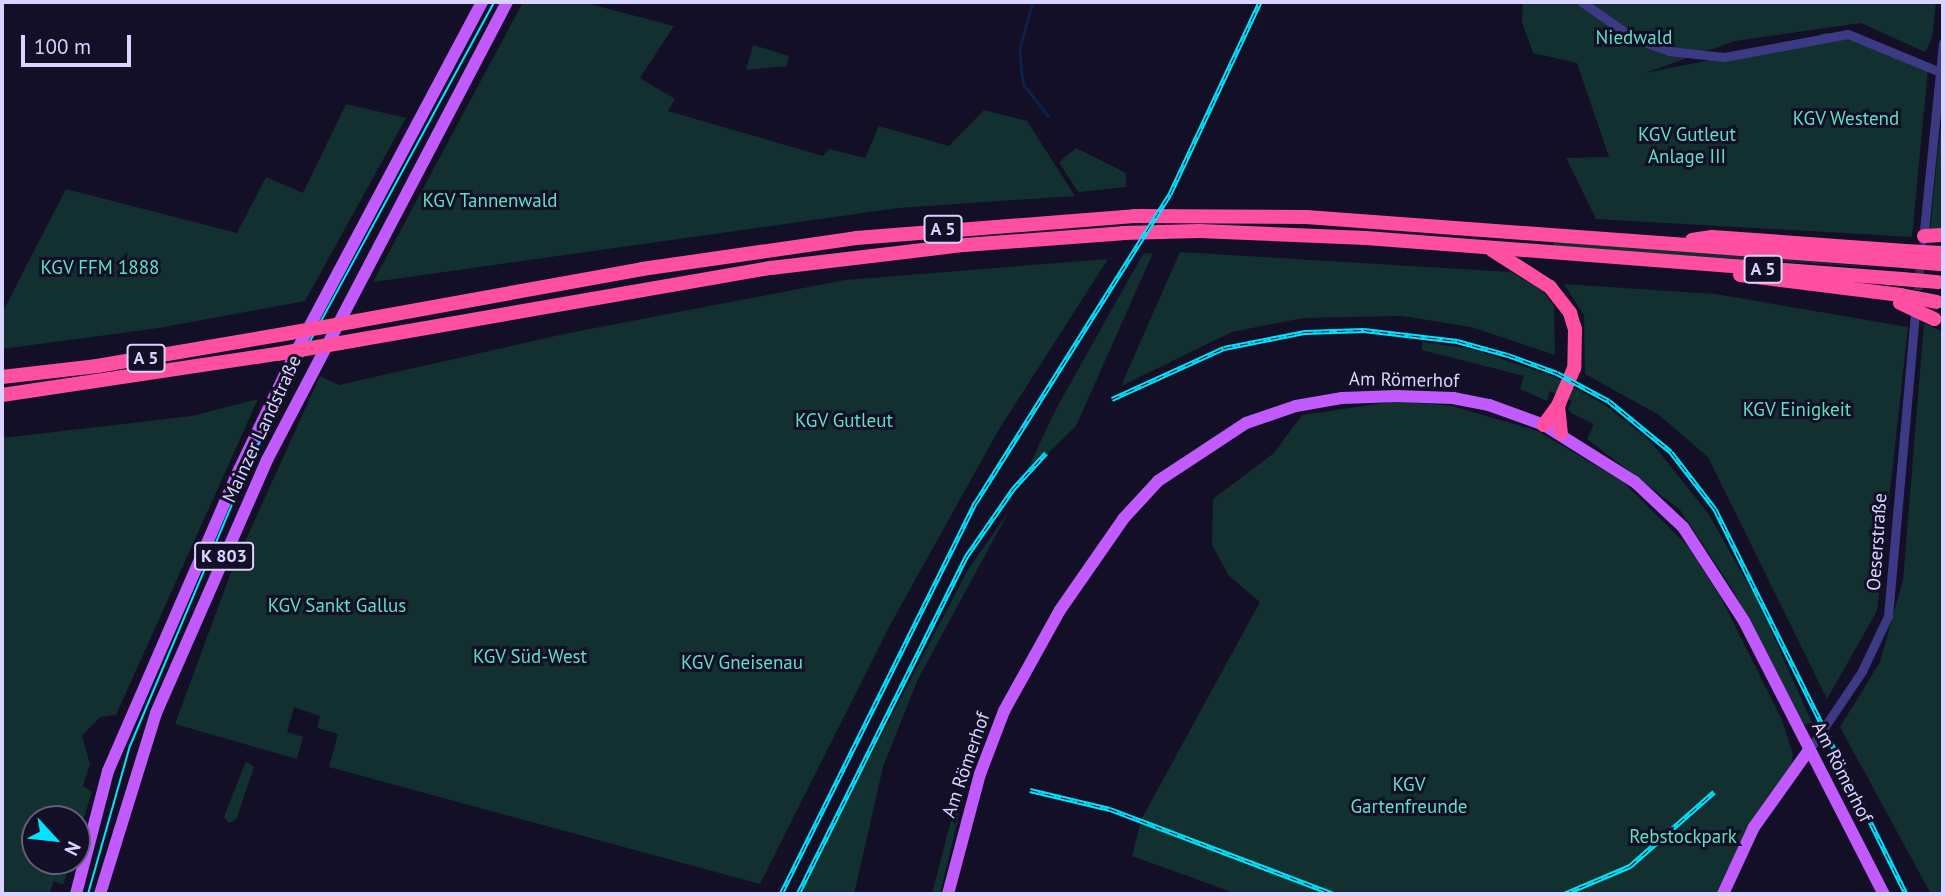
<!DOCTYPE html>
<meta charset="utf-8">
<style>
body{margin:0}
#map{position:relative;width:1945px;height:896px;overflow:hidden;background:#130f26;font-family:"PT Sans",sans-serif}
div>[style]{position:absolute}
.green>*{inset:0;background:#12302f}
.stream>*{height:2.5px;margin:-1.25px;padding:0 1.25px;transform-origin:1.25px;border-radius:1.25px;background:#0c2248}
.minor-tunnel>*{height:9px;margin-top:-4.5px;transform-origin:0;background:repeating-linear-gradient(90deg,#312d47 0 9px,transparent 0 13.5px)}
.minor>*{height:9px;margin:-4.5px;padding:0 4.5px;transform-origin:4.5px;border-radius:4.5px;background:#3d3a85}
.major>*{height:12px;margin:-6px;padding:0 6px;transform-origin:6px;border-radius:6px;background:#c25bff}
.highway>*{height:14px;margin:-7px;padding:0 7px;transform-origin:7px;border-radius:7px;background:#ff4fa3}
.tram>*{height:2px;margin:-1px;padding:0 1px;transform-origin:1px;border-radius:1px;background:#00e5ff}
.rail>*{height:5px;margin-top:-2.5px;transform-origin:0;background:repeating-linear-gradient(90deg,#130f26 0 8px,#00e5ff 0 16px);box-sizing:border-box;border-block:2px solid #00e5ff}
.highway-bridge>*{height:14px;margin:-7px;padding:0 7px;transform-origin:7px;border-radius:7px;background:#ff4fa3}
span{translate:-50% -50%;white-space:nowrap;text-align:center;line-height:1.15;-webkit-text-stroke:6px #130f26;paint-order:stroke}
.shield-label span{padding:2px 5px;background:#130f26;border:2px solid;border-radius:5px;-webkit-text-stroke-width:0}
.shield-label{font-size:18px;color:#d9d4ff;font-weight:700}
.park-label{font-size:19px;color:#5fe0c0}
.street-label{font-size:19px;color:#d9d4ff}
.frame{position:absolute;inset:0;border:4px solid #d9d4ff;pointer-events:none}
.north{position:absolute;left:21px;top:805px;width:70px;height:70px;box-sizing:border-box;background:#130f26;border:2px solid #625e7d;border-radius:50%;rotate:117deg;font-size:19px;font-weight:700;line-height:28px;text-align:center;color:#d9d4ff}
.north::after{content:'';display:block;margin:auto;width:24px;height:32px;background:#00e5ff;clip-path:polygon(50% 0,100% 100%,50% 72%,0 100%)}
.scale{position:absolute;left:21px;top:35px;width:110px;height:32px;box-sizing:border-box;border:4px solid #d9d4ff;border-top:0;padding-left:9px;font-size:21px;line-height:24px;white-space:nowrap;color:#d9d4ff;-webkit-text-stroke:5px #130f26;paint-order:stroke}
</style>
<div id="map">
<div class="green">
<div style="clip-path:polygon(523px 2px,582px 2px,674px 26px,640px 78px,675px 99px,668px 111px,823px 156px,829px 149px,865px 158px,879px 126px,949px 146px,984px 110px,1027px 121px,1075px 196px,898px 208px,373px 282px)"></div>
<div style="clip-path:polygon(1523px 2px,1936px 2px,1932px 38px,1925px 52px,1861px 23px,1735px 41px,1645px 73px,1731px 56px,1761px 55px,1824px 33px,1855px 34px,1928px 69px,1912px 237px,1596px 219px,1566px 158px,1609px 157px,1577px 63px,1533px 53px,1522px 22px)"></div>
<div style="clip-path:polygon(753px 45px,789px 56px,787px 66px,746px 70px)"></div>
<div style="clip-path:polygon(346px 104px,406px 118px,305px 301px,159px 328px,2px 349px,2px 313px,66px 189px,237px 233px,266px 177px,303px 193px)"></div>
<div style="clip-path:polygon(1943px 107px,1943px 231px,1930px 231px,1938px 150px)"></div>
<div style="clip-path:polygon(1076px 148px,1126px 173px,1126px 187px,1078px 192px,1059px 162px)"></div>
<div style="clip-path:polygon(1554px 242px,1828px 263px,1914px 270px,1552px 247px)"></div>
<div style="clip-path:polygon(1180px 252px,1511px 272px,1542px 290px,1554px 306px,1555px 355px,1471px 327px,1402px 316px,1303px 318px,1232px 332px,1121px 386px)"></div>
<div style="clip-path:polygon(1153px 253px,1076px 426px,1024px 477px,1057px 407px,1143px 254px)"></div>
<div style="clip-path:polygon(1108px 259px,998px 431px,889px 627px,760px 884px,329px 767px,338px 734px,317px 728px,320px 716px,294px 707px,287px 732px,303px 737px,297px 759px,175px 724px,230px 575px,320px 376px,339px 385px,564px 334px,845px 280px)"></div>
<div style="clip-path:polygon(1564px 284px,1715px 294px,1908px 327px,1877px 611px,1827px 699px,1708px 457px,1659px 415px,1585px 374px,1584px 315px)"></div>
<div style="clip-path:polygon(1924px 323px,1943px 332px,1943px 894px,1931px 894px,1840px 727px,1880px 662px,1903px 580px)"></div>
<div style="clip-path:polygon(1422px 342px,1472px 349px,1555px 377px,1605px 405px,1651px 442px,1708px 513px,1758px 602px,1814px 727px,1804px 724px,1731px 587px,1680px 510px,1587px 439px,1594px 424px,1571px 413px,1568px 409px,1572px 401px,1550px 391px,1547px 401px,1520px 389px,1524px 376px,1422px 350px)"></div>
<div style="clip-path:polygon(258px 399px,116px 715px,100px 717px,82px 736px,90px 764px,83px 786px,92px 792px,77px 839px,77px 819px,35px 819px,35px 861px,70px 861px,63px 885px,54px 881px,49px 894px,2px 894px,2px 438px,192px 416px)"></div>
<div style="clip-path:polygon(1398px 401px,1452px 406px,1538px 431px,1623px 482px,1688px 546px,1721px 598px,1782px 720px,1793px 754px,1791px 766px,1719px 894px,1237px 894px,1132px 856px,1141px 820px,1260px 602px,1229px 576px,1212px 545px,1213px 499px,1274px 453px,1302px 415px)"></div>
<div style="clip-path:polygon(1009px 511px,918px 679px,883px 767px,854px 894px,799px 894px,967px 571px)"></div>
<div style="clip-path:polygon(246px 761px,254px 767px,236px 820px,229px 823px,224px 817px)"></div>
<div style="clip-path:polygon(966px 786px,940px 894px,932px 894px,950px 824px)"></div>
</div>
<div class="stream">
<div style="left:1033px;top:2px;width:48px;rotate:105.8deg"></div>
<div style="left:1020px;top:48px;width:27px;rotate:86deg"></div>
<div style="left:1022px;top:75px;width:10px;rotate:79deg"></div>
<div style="left:1024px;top:85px;width:39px;rotate:52deg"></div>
</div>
<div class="minor-tunnel">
<div style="left:1917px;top:303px;width:46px;rotate:-85deg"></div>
</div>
<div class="minor">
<div style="left:1582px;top:2px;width:65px;rotate:34.9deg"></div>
<div style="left:1635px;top:39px;width:36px;rotate:19deg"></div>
<div style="left:1669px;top:51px;width:55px;rotate:6.2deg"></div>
<div style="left:1724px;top:57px;width:126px;rotate:-10.5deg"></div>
<div style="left:1848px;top:34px;width:100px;rotate:22.4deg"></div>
<div style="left:1923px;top:240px;width:198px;rotate:-84.2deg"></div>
<div style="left:1809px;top:750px;width:95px;rotate:-56.1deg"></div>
<div style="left:1862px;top:671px;width:61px;rotate:-64.7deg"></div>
<div style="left:1888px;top:616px;width:301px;rotate:-84.9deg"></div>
</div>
<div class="major">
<div style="left:76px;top:894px;width:127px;rotate:-75.4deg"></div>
<div style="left:108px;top:771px;width:322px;rotate:-66.5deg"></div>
<div style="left:236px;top:476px;width:140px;rotate:-64.2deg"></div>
<div style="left:297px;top:350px;width:394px;rotate:-62deg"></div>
<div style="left:100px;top:894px;width:189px;rotate:-72.8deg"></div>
<div style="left:156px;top:713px;width:276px;rotate:-66.3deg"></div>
<div style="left:267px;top:460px;width:517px;rotate:-62.34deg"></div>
<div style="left:948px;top:894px;width:124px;rotate:-75.1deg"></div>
<div style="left:980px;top:774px;width:67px;rotate:-69.1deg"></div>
<div style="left:1004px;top:711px;width:115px;rotate:-61deg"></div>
<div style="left:1060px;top:610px;width:112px;rotate:-55.2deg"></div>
<div style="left:1124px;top:518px;width:50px;rotate:-47.4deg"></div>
<div style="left:1158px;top:481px;width:105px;rotate:-33.4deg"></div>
<div style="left:1246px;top:423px;width:53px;rotate:-18.8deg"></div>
<div style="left:1296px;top:406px;width:47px;rotate:-9.9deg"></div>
<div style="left:1342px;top:398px;width:55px;rotate:-2.1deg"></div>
<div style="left:1397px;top:396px;width:56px;rotate:2deg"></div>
<div style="left:1453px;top:398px;width:37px;rotate:11deg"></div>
<div style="left:1489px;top:405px;width:59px;rotate:20deg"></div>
<div style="left:1544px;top:425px;width:107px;rotate:32.1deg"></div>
<div style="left:1635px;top:482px;width:66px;rotate:43.2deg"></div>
<div style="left:1683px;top:527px;width:112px;rotate:57deg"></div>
<div style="left:1744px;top:621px;width:307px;rotate:62.9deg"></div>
<div style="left:1723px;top:894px;width:74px;rotate:-65.2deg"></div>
<div style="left:1754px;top:827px;width:95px;rotate:-54.5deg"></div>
</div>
<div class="highway">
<div style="left:1924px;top:236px;width:19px;rotate:-3deg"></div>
<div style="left:1692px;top:240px;width:20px;rotate:-9deg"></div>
<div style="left:1712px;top:237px;width:194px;rotate:4.1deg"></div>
<div style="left:1492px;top:250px;width:69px;rotate:32.5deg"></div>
<div style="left:1550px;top:287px;width:33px;rotate:52deg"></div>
<div style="left:1570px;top:313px;width:17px;rotate:73deg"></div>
<div style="left:1575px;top:329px;width:39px;rotate:91deg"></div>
<div style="left:1574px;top:368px;width:39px;rotate:113deg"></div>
<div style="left:1559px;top:404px;width:26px;rotate:126deg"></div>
<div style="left:1740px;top:275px;width:162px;rotate:7.1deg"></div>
<div style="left:351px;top:322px;width:296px;rotate:-10.3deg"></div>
<div style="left:642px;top:269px;width:216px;rotate:-8.2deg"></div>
<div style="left:856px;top:238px;width:279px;rotate:-4.5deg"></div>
<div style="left:1134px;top:216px;width:172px;rotate:0.3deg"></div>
<div style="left:1306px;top:217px;width:600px;rotate:4.21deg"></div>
<div style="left:340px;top:343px;width:437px;rotate:-9.9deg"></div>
<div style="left:771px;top:268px;width:195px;rotate:-6.8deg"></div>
<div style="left:965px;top:245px;width:158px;rotate:-4.3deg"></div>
<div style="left:1123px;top:233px;width:76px;rotate:-1.5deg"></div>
<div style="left:1199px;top:231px;width:167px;rotate:2.4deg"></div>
<div style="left:1366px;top:238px;width:538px;rotate:4.37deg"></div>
<div style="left:2px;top:377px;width:96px;rotate:-6.6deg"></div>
<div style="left:97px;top:366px;width:196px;rotate:-9.7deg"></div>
<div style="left:2px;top:395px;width:278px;rotate:-8.5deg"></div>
<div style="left:1558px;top:406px;width:27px;rotate:84deg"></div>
</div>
<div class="tram">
<div style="left:88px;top:894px;width:154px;rotate:-74.2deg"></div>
<div style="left:130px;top:746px;width:304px;rotate:-67.1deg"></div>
<div style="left:248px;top:466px;width:135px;rotate:-63.6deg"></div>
<div style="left:308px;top:345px;width:390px;rotate:-61.5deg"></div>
</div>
<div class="rail">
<div style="left:1112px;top:399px;width:123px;rotate:-24.5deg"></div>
<div style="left:1224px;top:348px;width:83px;rotate:-11.2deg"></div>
<div style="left:1305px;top:332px;width:59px;rotate:-1.9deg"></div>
<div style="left:1364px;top:330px;width:94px;rotate:6.7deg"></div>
<div style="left:1457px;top:341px;width:53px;rotate:15.4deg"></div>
<div style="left:1508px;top:355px;width:52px;rotate:20.2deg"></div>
<div style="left:1557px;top:373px;width:59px;rotate:28.3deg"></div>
<div style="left:1609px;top:401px;width:80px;rotate:39.4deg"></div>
<div style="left:1671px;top:452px;width:72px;rotate:52.3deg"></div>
<div style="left:1715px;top:509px;width:430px;rotate:63.6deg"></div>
<div style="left:1030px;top:790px;width:82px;rotate:13.4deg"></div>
<div style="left:1110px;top:809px;width:240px;rotate:20.8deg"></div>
<div style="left:781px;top:894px;width:438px;rotate:-63.6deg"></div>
<div style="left:976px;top:502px;width:364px;rotate:-57.8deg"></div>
<div style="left:1170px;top:194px;width:212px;rotate:-64.9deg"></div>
<div style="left:798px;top:894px;width:377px;rotate:-63.5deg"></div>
<div style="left:966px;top:557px;width:83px;rotate:-55.3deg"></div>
<div style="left:1013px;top:489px;width:49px;rotate:-47.5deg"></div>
<div style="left:1564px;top:894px;width:72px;rotate:-23deg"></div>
<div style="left:1630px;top:866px;width:112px;rotate:-41.4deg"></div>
</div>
<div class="highway-bridge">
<div style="left:1905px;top:251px;width:37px;rotate:3deg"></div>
<div style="left:1904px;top:261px;width:36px;rotate:5deg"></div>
<div style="left:1902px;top:279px;width:36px;rotate:5deg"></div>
<div style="left:1901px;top:295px;width:36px;rotate:11deg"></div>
<div style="left:1900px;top:303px;width:38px;rotate:25deg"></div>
<div style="left:290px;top:333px;width:62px;rotate:-10.2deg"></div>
<div style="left:277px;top:354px;width:64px;rotate:-9.9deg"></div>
</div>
<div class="shield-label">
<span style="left:943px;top:229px">A 5</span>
<span style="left:1763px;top:269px">A 5</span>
<span style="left:146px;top:358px">A 5</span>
<span style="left:224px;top:556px">K 803</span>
</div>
<div class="park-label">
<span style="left:1634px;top:38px">Niedwald</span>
<span style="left:1846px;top:119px">KGV Westend</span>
<span style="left:1687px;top:146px">KGV Gutleut<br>Anlage III</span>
<span style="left:490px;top:201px">KGV Tannenwald</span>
<span style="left:100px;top:268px">KGV FFM 1888</span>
<span style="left:1797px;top:410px">KGV Einigkeit</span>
<span style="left:844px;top:421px">KGV Gutleut</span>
<span style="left:337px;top:606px">KGV Sankt Gallus</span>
<span style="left:530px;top:657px">KGV Süd-West</span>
<span style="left:742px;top:663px">KGV Gneisenau</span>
<span style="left:1409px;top:796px">KGV<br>Gartenfreunde</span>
<span style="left:1683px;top:837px">Rebstockpark</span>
</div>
<div class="street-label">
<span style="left:1404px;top:380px;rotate:1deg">Am Römerhof</span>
<span style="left:262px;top:429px;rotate:-65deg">Mainzer Landstraße</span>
<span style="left:1877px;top:542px;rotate:-86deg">Oeserstraße</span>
<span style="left:966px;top:765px;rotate:-71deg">Am Römerhof</span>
<span style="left:1842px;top:772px;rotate:63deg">Am Römerhof</span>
</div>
<div class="frame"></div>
<div class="north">N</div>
<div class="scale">100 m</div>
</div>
